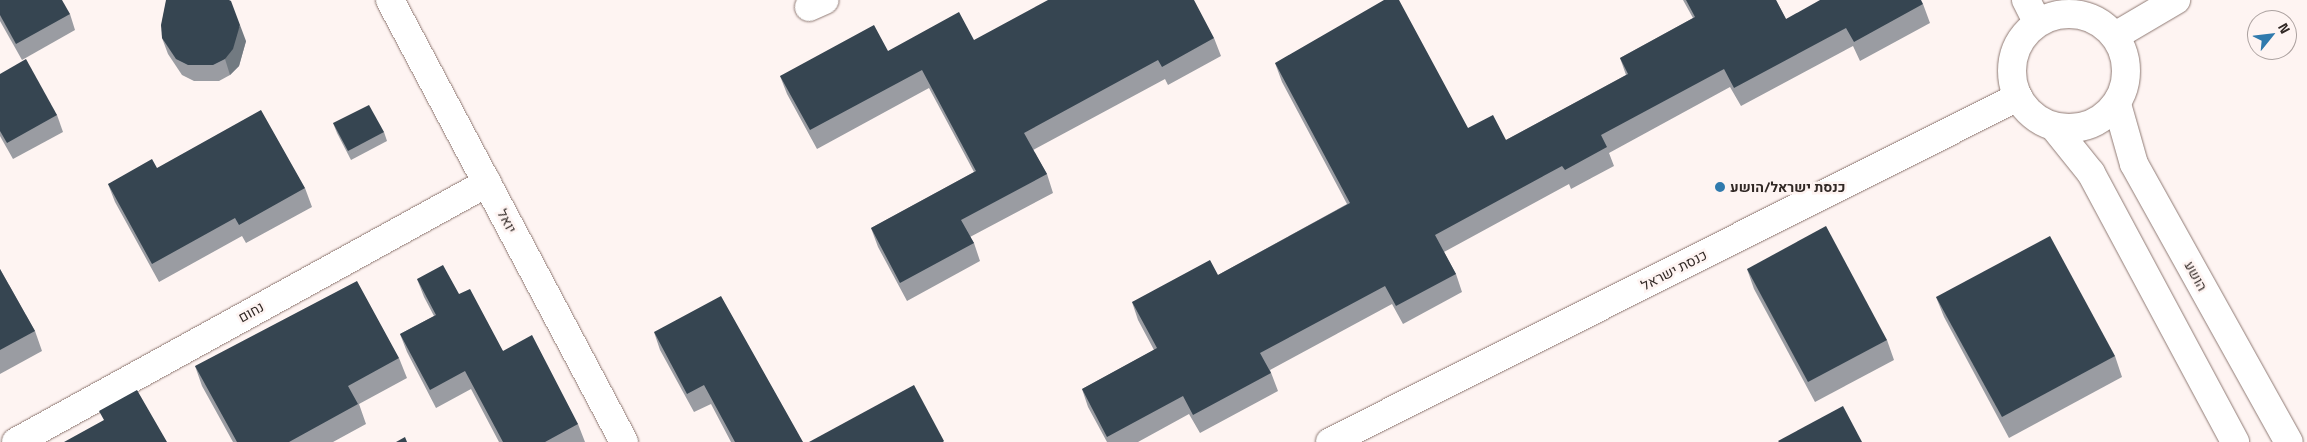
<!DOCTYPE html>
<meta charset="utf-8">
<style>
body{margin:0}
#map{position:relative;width:2307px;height:442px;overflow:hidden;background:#fef4f2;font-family:"Titillium Web",Heebo,sans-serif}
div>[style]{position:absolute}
.roads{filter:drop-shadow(0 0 1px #8f7a74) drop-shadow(0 0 1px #8f7a74)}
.minor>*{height:28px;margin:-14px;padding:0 14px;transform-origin:14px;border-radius:14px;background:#fff}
.minor>.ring{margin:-14px;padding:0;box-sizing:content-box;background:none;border:28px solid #fff;border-radius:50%}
.wall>*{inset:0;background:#9a9ca2}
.shaded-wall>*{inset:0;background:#727a81}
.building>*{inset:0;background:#364551}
.dots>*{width:14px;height:14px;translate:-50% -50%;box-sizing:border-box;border:2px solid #fef4f2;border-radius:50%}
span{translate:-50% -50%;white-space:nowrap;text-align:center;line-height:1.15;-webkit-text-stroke:5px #fef4f2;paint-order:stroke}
.poi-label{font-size:14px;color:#312825;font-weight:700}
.left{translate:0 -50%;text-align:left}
.street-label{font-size:14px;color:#312825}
.north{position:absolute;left:2247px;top:10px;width:50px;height:50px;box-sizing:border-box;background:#fef4f2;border:1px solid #aca2a0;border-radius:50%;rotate:61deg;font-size:14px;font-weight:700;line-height:20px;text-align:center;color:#312825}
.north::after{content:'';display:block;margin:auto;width:18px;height:22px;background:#307aad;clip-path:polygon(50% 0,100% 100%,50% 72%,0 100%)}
</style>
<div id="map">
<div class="roads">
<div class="minor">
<div style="left:390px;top:0;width:500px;rotate:62.1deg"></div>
<div style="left:2026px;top:0;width:25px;rotate:63deg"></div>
<div style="left:809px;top:7px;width:17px;rotate:-24deg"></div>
<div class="ring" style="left:2012px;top:14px;width:86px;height:86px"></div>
<div style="left:2115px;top:36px;width:71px;rotate:-30.5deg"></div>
<div style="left:2117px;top:104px;width:62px;rotate:74.2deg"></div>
<div style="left:2134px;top:164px;width:318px;rotate:60.9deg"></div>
<div style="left:2054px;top:127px;width:59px;rotate:51.2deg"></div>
<div style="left:2091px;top:173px;width:305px;rotate:61.8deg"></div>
<div style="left:16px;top:442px;width:538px;rotate:-28.81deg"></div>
<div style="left:1330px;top:442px;width:770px;rotate:-26.63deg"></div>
</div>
</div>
<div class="wall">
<div style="clip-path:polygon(0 0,70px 14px,75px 30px,22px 60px,0 21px)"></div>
<div style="clip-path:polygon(1683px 0,1776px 0,1786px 19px,1923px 4px,1930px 23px,1860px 61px,1853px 46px,1741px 106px,1730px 87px,1609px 153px,1614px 166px,1571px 189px,1569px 184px,1444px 252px,1456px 274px,1462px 292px,1403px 324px,1392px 304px,1270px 370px,1278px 391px,1200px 433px,1189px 414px,1138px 442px,1107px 442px,1088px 407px,1082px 389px,1154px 350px,1138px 320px,1132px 302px,1218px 275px,1347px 204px,1282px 82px,1275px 63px,1468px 128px,1506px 140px,1626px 75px,1620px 58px,1693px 18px)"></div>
<div style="clip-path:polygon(162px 38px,246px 41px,239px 66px,230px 75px,219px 81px,194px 81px,182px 75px,168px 54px)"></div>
<div style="clip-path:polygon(1214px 38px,1221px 56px,1168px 85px,1165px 79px,1033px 150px,1047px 174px,1053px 193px,970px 237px,974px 243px,980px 261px,907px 301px,878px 247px,871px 228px,974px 172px,929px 88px,817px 149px,787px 94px,780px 76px,888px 51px,974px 40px)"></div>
<div style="clip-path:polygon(0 74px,57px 115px,63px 132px,13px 159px,0 136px)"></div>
<div style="clip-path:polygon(333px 123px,384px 132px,387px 141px,351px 160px,337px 133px)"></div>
<div style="clip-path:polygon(157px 168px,305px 188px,312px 207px,246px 243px,242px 236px,159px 282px,115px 202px,108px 184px)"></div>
<div style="clip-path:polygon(0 269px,35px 331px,42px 351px,0 374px)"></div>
<div style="clip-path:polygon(1747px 269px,1887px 340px,1894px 360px,1815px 402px,1754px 289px)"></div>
<div style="clip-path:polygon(417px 279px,459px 294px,503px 351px,578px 424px,585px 442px,499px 442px,471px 389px,436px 408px,407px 352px,400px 334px,434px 316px,424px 297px)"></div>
<div style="clip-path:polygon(1936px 297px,2115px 356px,2122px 377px,2009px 438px,1944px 317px)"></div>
<div style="clip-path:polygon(654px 332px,803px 442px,731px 442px,711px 404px,694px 412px,660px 350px)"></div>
<div style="clip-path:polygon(399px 358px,407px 378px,359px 404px,366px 424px,333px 442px,233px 442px,202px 386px,195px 366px)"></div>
</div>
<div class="shaded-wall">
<div style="clip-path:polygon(240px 25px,246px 41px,239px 66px,230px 75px,225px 59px)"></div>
</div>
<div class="building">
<div style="clip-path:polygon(0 0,62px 0,70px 14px,16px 44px,0 15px)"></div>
<div style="clip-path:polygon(166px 0,229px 0,231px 1px,240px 25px,233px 49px,225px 59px,213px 65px,188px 65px,176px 59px,162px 38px,161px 25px)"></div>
<div style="clip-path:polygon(1048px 0,1194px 0,1214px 38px,1162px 67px,1158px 60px,1024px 133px,1047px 174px,961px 220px,974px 243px,900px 283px,871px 228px,976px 171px,922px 70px,810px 130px,780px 76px,874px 25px,888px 51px,959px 12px,974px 40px)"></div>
<div style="clip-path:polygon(1384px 0,1399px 0,1468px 128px,1493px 115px,1506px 140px,1628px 74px,1620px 58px,1695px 17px,1686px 0,1776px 0,1786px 19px,1820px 0,1921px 0,1923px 4px,1854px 42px,1846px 28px,1734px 88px,1724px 69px,1601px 135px,1607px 147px,1565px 170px,1562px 166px,1435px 235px,1456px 274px,1396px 306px,1385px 286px,1260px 353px,1271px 373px,1193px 415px,1183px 396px,1107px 437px,1082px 389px,1157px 348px,1132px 302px,1210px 260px,1218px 275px,1350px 203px,1275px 63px)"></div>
<div style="clip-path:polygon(26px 59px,57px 115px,7px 143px,0 131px,0 74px)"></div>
<div style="clip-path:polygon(369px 105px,384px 132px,348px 151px,333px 123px)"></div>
<div style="clip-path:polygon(261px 110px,305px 188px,239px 225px,235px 218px,152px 264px,108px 184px,152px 159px,157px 168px)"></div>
<div style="clip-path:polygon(1826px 226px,1887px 340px,1808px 382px,1747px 269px)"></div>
<div style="clip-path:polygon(2050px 236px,2115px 356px,2002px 417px,1936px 297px)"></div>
<div style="clip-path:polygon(443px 265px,459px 294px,470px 289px,503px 351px,532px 335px,578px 424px,545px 442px,503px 442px,465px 371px,430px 390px,400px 334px,436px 315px,417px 279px)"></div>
<div style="clip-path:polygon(0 269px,35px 331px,0 350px)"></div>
<div style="clip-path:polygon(357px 281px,399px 358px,348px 386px,358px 404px,289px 442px,237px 442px,195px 366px)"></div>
<div style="clip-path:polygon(721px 296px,803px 442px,735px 442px,704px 385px,687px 394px,654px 332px)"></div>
<div style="clip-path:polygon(914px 385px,944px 441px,943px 442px,809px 442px)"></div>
<div style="clip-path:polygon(137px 390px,167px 442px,64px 442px,104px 420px,99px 411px)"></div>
<div style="clip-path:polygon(1843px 406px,1862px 442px,1779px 442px,1778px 441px)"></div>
<div style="clip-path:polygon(405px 437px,407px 442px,396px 442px)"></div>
</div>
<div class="dots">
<div style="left:1720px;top:187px;background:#307aad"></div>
</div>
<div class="poi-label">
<span class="left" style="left:1730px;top:187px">כנסת ישראל/הושע</span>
</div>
<div class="street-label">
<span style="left:507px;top:221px;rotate:62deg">יואל</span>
<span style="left:1674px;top:270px;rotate:-27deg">כנסת ישראל</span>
<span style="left:2196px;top:276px;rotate:61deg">הושע</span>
<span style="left:251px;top:312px;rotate:-29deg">נחום</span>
</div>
<div class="north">N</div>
</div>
